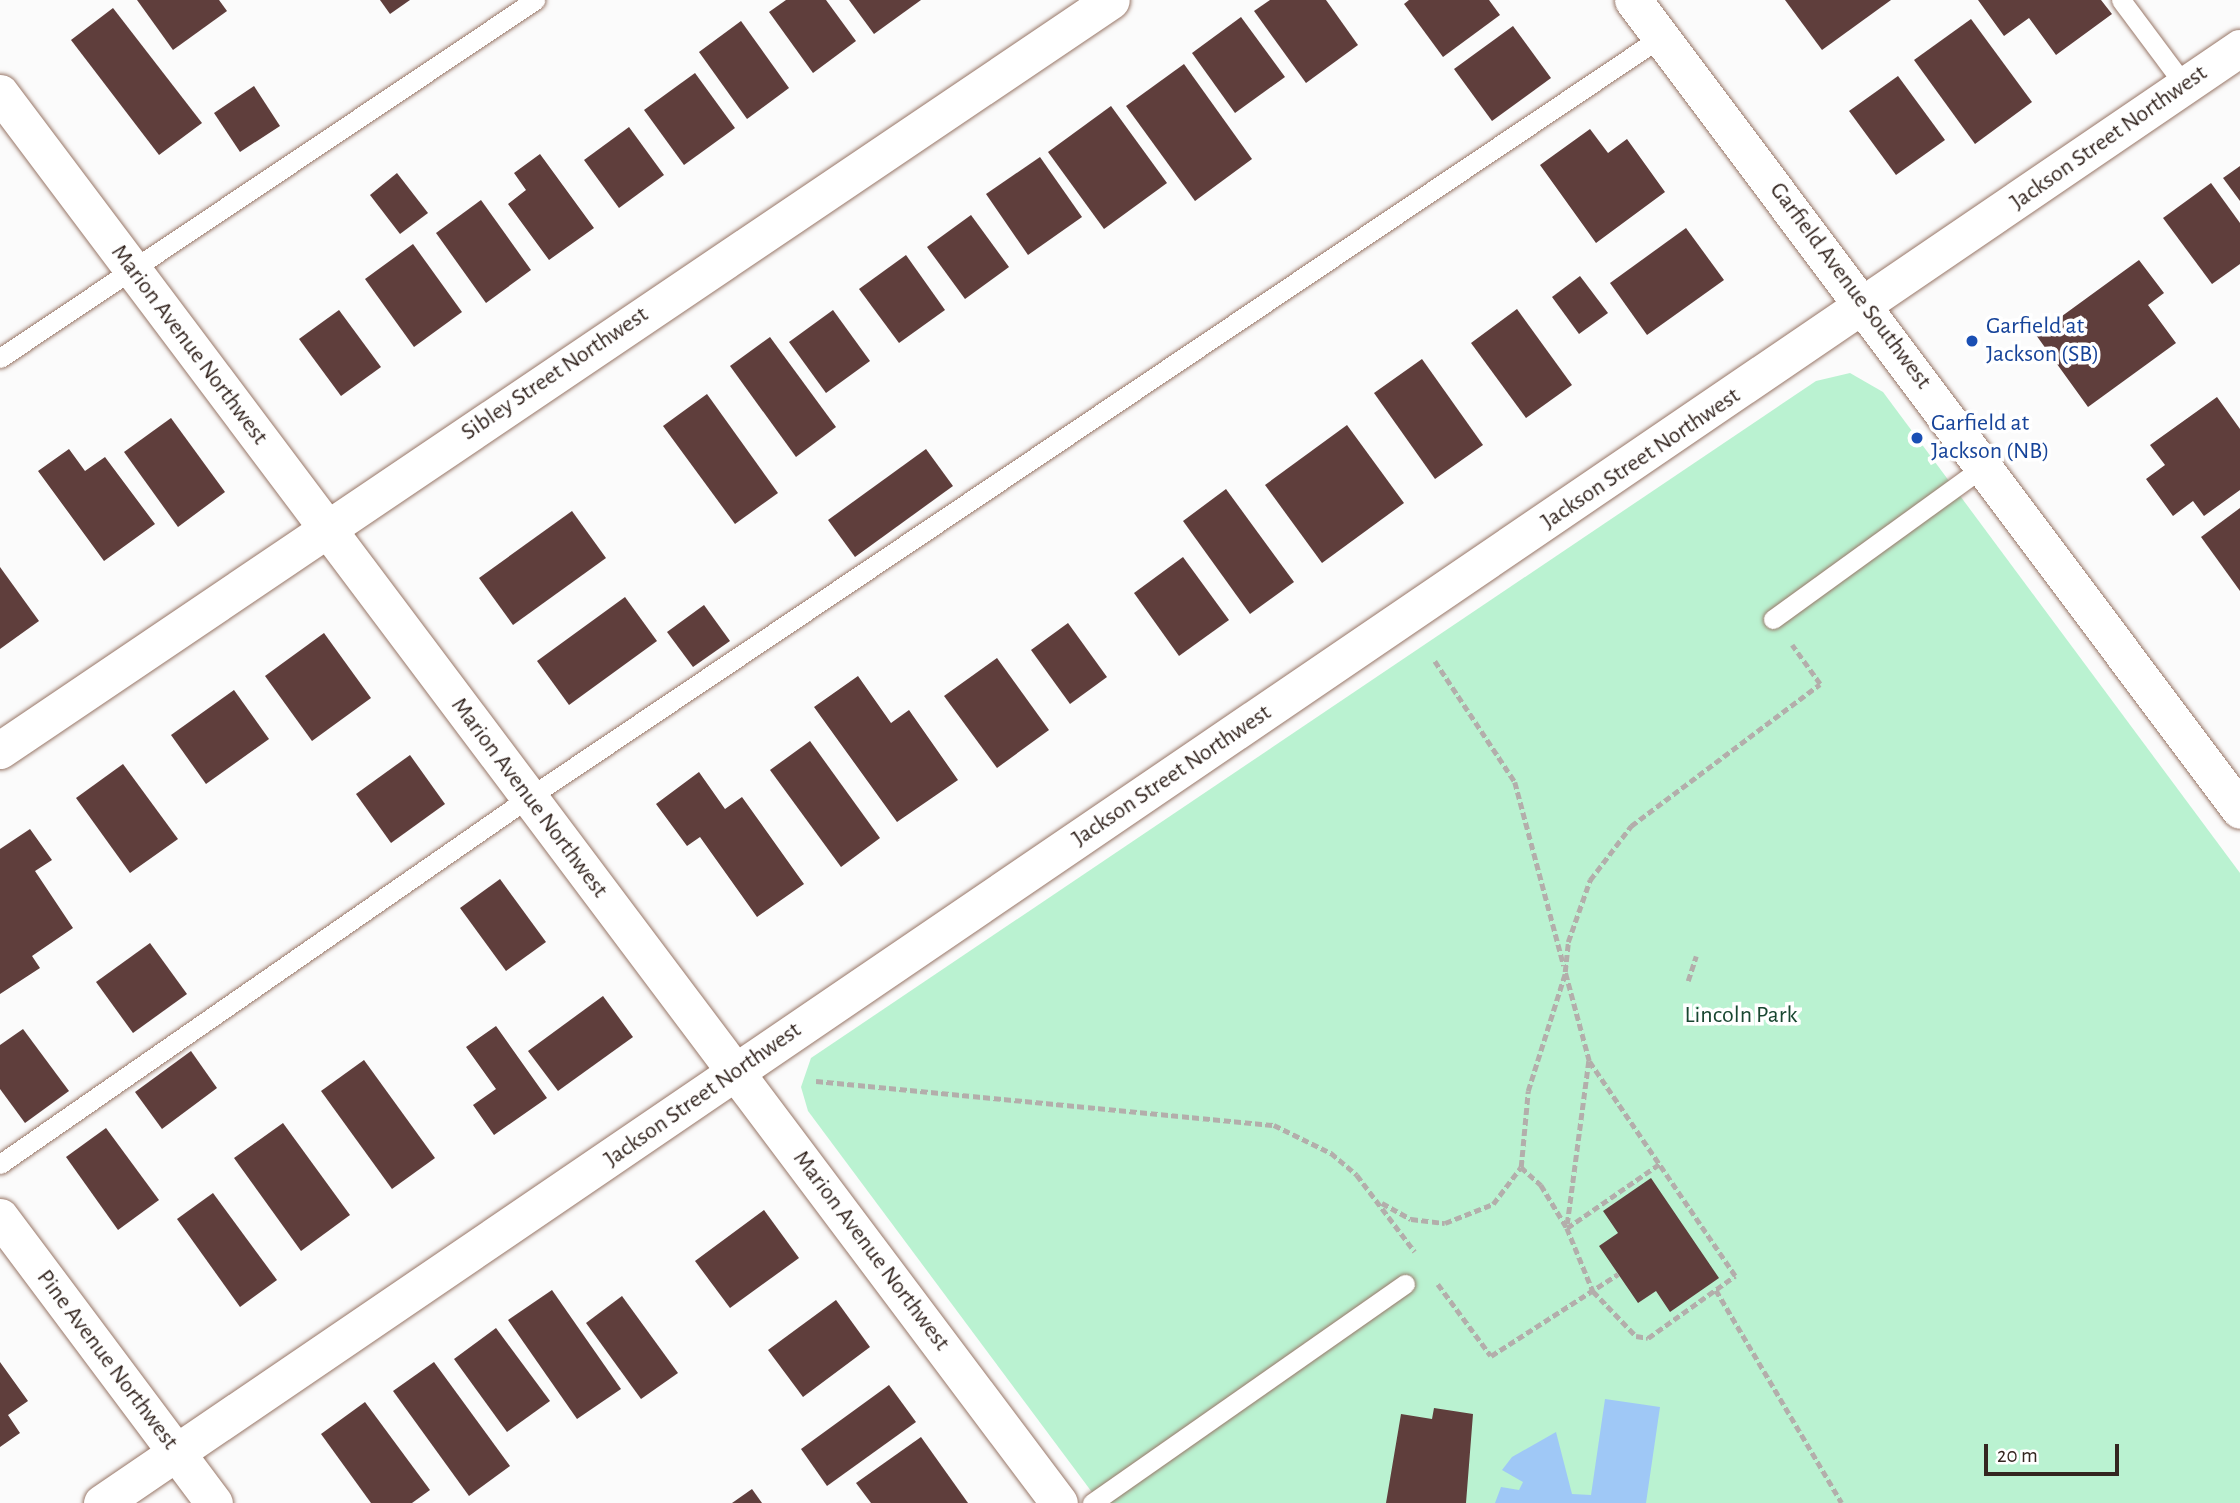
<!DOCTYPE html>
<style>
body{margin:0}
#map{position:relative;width:2240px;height:1503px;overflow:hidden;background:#fbfbfb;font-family:"Alegreya Sans",sans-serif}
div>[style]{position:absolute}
.green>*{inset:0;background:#baf2d1}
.water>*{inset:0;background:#9fc8f6}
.building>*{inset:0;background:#5f3e3c}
.path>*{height:4.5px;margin-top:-2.25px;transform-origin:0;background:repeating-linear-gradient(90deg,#b3aeab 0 7px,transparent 0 10.5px)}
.roads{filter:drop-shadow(0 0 2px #987768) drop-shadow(0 0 2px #987768)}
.lane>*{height:19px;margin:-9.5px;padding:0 9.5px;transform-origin:9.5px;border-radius:9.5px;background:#fff}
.street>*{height:37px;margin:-18.5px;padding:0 18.5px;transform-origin:18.5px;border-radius:18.5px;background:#fff}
.dots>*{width:19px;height:19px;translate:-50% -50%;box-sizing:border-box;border:4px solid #fff;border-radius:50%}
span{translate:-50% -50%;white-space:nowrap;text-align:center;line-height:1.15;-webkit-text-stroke:7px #fff;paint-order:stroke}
.street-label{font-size:24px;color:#342620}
.transit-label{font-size:24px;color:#164399}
.left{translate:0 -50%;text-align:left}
.park-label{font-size:24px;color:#184630}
.scale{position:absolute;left:1984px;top:1444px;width:135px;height:32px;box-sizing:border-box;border:4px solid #342620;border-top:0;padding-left:9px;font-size:21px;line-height:24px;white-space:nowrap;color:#342620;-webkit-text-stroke:5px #fff;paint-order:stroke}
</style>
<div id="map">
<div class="green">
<div style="clip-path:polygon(1850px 373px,1883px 392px,2240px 873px,2240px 1503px,1100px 1503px,808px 1111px,801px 1087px,811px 1058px,1816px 381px)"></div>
</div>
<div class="water">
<div style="clip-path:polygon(1605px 1399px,1660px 1407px,1646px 1503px,1495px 1503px,1501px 1487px,1519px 1490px,1523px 1482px,1502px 1470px,1512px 1457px,1556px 1432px,1572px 1494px,1591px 1495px)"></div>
</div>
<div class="building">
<div style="clip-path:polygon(137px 0,219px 0,227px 11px,173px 50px)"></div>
<div style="clip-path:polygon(380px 0,410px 0,390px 14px)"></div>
<div style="clip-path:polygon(786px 0,826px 0,856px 41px,813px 73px,769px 12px)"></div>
<div style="clip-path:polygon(849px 0,921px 0,874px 34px)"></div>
<div style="clip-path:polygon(1270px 0,1326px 0,1358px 45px,1306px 83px,1254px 11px)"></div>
<div style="clip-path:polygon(1409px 0,1489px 0,1500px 15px,1443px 57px,1404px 4px)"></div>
<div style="clip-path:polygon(1785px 0,1891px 0,1822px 50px)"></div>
<div style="clip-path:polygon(1978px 0,2101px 0,2112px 14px,2056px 55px,2029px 18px,2004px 36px)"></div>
<div style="clip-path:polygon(113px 8px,202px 123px,159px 155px,71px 40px)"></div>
<div style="clip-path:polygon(1241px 17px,1285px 77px,1235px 113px,1192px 53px)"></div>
<div style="clip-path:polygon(1971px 19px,2032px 102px,1975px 144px,1914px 60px)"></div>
<div style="clip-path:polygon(741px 21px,789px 88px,747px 119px,699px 52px)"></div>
<div style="clip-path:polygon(1513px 26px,1551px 78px,1492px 121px,1454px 69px)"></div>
<div style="clip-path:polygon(1184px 64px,1252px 159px,1195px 201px,1126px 106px)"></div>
<div style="clip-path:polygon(695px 73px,735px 128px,684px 165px,644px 110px)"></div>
<div style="clip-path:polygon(1898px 76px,1945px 140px,1896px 175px,1849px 111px)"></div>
<div style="clip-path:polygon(254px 86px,280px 126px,240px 152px,214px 113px)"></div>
<div style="clip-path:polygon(1111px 106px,1167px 183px,1104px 229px,1048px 152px)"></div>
<div style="clip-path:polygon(629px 127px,664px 175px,619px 208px,584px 160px)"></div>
<div style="clip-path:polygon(1590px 129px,1608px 153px,1627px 139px,1665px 192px,1596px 243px,1540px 165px)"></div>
<div style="clip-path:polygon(540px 154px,594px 228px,549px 260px,508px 204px,526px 190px,514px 173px)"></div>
<div style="clip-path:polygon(1040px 157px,1082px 217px,1028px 255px,986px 194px)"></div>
<div style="clip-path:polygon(2240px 166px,2240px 201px,2223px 178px)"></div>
<div style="clip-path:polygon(397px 173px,428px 213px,400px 234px,370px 195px)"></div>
<div style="clip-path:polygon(2211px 183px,2240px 223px,2240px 264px,2212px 284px,2163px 218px)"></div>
<div style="clip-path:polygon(481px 200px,531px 270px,486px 303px,436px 233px)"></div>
<div style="clip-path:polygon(971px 215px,1009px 267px,965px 299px,927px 247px)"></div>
<div style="clip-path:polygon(1686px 228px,1724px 280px,1647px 335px,1610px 283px)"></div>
<div style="clip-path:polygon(413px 244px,462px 312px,414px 347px,365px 279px)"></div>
<div style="clip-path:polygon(906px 255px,945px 310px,899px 343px,859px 289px)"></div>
<div style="clip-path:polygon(2139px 260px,2164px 293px,2148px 305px,2176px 343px,2088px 407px,2036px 335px)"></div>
<div style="clip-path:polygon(1580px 276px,1608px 313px,1579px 334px,1552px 297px)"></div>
<div style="clip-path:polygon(1517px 309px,1572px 385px,1526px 418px,1471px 343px)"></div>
<div style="clip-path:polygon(339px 310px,381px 367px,341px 396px,299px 339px)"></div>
<div style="clip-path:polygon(833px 310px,870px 361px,826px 393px,789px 342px)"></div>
<div style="clip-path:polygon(770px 337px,836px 427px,796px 457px,730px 366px)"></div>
<div style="clip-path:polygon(1422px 359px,1483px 445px,1435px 479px,1374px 393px)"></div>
<div style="clip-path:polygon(707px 394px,778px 493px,735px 524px,663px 426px)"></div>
<div style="clip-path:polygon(2217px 397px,2240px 429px,2240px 490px,2204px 516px,2193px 501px,2173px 516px,2146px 479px,2165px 465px,2150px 445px)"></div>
<div style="clip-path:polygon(171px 418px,225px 492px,178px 527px,124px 452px)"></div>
<div style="clip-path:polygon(1347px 425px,1404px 503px,1322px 563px,1265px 485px)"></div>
<div style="clip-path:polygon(69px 449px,85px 471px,105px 457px,155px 524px,104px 561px,38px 471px)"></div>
<div style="clip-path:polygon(926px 449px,953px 486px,855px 557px,828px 520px)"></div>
<div style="clip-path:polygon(1226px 489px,1294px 582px,1250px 614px,1183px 521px)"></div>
<div style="clip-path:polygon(2240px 508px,2240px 591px,2201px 537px)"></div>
<div style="clip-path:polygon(572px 511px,606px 558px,513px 625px,479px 578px)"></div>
<div style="clip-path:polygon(1183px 557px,1229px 620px,1179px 656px,1134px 593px)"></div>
<div style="clip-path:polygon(0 567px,39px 621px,0 649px)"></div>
<div style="clip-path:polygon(625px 597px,657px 641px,569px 705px,537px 661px)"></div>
<div style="clip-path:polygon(704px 605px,730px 641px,693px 667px,667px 632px)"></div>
<div style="clip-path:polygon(1068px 623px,1107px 677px,1070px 704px,1031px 650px)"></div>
<div style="clip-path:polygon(324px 633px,371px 698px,312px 741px,265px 676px)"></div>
<div style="clip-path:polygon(997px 658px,1049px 730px,997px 768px,944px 696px)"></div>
<div style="clip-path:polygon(858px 676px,891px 723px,909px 710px,958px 780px,897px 822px,814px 707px)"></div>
<div style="clip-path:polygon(234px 690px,269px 739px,206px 784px,171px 735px)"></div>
<div style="clip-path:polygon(810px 741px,880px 838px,841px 867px,770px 770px)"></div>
<div style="clip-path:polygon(410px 755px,445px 804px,391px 843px,356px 794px)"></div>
<div style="clip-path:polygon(123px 764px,178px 839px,130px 873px,76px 798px)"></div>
<div style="clip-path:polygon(699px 772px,725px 809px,742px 797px,804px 884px,757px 917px,700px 837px,687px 846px,656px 804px)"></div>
<div style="clip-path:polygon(30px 829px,52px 860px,35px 871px,73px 928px,32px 956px,40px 968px,0 994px,0 849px)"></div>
<div style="clip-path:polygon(500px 879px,546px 942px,506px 971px,460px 908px)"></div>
<div style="clip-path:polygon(150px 943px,187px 994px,133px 1033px,96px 982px)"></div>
<div style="clip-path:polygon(603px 996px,633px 1037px,558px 1091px,528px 1051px)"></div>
<div style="clip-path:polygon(496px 1026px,547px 1098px,494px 1135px,473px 1105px,496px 1089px,466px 1047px)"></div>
<div style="clip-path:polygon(23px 1029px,69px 1091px,25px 1123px,0 1089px,0 1045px)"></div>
<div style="clip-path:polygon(191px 1051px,217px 1088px,162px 1129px,135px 1092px)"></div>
<div style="clip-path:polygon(364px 1060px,435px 1158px,392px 1189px,321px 1091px)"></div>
<div style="clip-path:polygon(283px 1123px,350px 1215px,301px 1251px,234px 1158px)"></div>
<div style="clip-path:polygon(106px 1128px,159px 1200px,118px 1230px,66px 1157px)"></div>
<div style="clip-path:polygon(1651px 1178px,1719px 1278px,1670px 1312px,1656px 1291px,1638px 1303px,1599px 1246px,1618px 1233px,1603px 1211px)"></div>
<div style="clip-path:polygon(213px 1193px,277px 1280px,240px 1307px,177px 1219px)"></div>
<div style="clip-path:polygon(764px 1210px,799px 1258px,730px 1308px,695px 1261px)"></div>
<div style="clip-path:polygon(552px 1290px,621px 1389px,577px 1419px,508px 1320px)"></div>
<div style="clip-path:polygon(622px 1296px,678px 1373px,641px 1399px,586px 1323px)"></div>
<div style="clip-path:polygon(836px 1300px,870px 1347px,803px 1397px,768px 1350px)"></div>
<div style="clip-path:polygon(496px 1328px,550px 1401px,507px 1432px,454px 1359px)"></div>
<div style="clip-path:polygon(0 1362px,28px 1401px,8px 1415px,20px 1433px,0 1447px)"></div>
<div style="clip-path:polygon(434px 1362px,510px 1466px,469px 1496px,393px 1391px)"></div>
<div style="clip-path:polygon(889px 1385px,916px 1422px,827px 1486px,801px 1449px)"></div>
<div style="clip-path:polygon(365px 1402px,430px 1490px,412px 1503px,371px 1503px,321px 1434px)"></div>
<div style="clip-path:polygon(1434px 1408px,1473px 1414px,1466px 1503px,1386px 1503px,1401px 1414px,1432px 1419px)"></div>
<div style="clip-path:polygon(921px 1437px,968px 1503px,871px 1503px,856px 1483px)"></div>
<div style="clip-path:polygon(752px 1489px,762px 1503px,732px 1503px)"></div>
</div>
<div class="path">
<div style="left:1435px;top:661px;width:145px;rotate:56.5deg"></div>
<div style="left:1515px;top:782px;width:190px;rotate:75.1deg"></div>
<div style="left:1688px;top:981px;width:26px;rotate:-72deg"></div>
<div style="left:1589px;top:1061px;width:168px;rotate:97.5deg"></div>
<div style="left:1567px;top:1228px;width:68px;rotate:67.6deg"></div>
<div style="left:1593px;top:1291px;width:62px;rotate:46.3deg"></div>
<div style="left:1636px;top:1336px;width:12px;rotate:9deg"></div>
<div style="left:1648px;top:1338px;width:107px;rotate:-35.5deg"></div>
<div style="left:1735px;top:1276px;width:260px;rotate:-124.2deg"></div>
<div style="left:1589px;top:1061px;width:92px;rotate:-105.1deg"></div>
<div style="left:1565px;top:972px;width:30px;rotate:-84deg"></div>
<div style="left:1568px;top:942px;width:66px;rotate:-70.5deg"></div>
<div style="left:1590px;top:880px;width:68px;rotate:-52.8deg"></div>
<div style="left:1631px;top:826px;width:236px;rotate:-36.9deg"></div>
<div style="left:1820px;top:684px;width:48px;rotate:-125.7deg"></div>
<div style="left:816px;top:1081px;width:460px;rotate:5.5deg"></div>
<div style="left:1274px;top:1125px;width:64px;rotate:26.2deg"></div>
<div style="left:1331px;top:1153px;width:34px;rotate:40deg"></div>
<div style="left:1357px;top:1175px;width:96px;rotate:53deg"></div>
<div style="left:1521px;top:1167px;width:27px;rotate:42deg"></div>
<div style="left:1541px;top:1185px;width:50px;rotate:58.8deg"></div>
<div style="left:1567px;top:1228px;width:114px;rotate:-34.7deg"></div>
<div style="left:1382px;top:1203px;width:33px;rotate:29deg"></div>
<div style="left:1411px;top:1219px;width:34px;rotate:7deg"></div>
<div style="left:1445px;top:1223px;width:52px;rotate:-21.6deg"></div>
<div style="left:1493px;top:1204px;width:46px;rotate:-52.9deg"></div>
<div style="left:1521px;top:1167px;width:76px;rotate:-84.7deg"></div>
<div style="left:1528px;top:1091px;width:123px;rotate:-72.5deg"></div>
<div style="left:1438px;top:1284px;width:89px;rotate:53.6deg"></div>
<div style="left:1491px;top:1356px;width:151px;rotate:-32.8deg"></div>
<div style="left:1716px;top:1290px;width:247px;rotate:59.4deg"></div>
</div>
<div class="roads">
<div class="lane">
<div style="left:2121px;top:0;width:107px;rotate:53.3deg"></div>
<div style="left:0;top:358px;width:644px;rotate:-33.79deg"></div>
<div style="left:1773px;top:619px;width:261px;rotate:-35.9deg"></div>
<div style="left:0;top:1164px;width:642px;rotate:-34.73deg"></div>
<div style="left:528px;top:798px;width:1365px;rotate:-33.89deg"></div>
<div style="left:1092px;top:1503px;width:382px;rotate:-35deg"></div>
</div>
<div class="street">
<div style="left:1633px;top:0;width:1012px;rotate:53.15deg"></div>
<div style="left:0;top:93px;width:1763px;rotate:53.09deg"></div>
<div style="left:0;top:750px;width:1340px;rotate:-34.02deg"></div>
<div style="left:0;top:1217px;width:357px;rotate:53.2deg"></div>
<div style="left:102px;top:1503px;width:2586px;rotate:-34.24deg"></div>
</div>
</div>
<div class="dots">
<div style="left:1972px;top:341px;background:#1a4fb4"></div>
<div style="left:1917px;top:438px;background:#1a4fb4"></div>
</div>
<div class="street-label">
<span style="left:2109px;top:138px;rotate:-35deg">Jackson Street Northwest</span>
<span style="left:1850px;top:286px;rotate:53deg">Garfield Avenue Southwest</span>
<span style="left:189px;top:345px;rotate:53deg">Marion Avenue Northwest</span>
<span style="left:555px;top:374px;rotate:-34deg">Sibley Street Northwest</span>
<span style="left:1641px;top:459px;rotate:-34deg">Jackson Street Northwest</span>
<span style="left:1172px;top:776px;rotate:-34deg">Jackson Street Northwest</span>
<span style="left:529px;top:798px;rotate:53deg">Marion Avenue Northwest</span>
<span style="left:703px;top:1095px;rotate:-35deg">Jackson Street Northwest</span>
<span style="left:871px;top:1251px;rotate:53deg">Marion Avenue Northwest</span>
<span style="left:107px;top:1360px;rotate:53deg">Pine Avenue Northwest</span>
</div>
<div class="transit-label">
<span class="left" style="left:1986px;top:341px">Garfield at<br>Jackson (SB)</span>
<span class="left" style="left:1931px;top:438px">Garfield at<br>Jackson (NB)</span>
</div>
<div class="park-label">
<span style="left:1741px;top:1016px">Lincoln Park</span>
</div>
<div class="scale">20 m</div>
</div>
